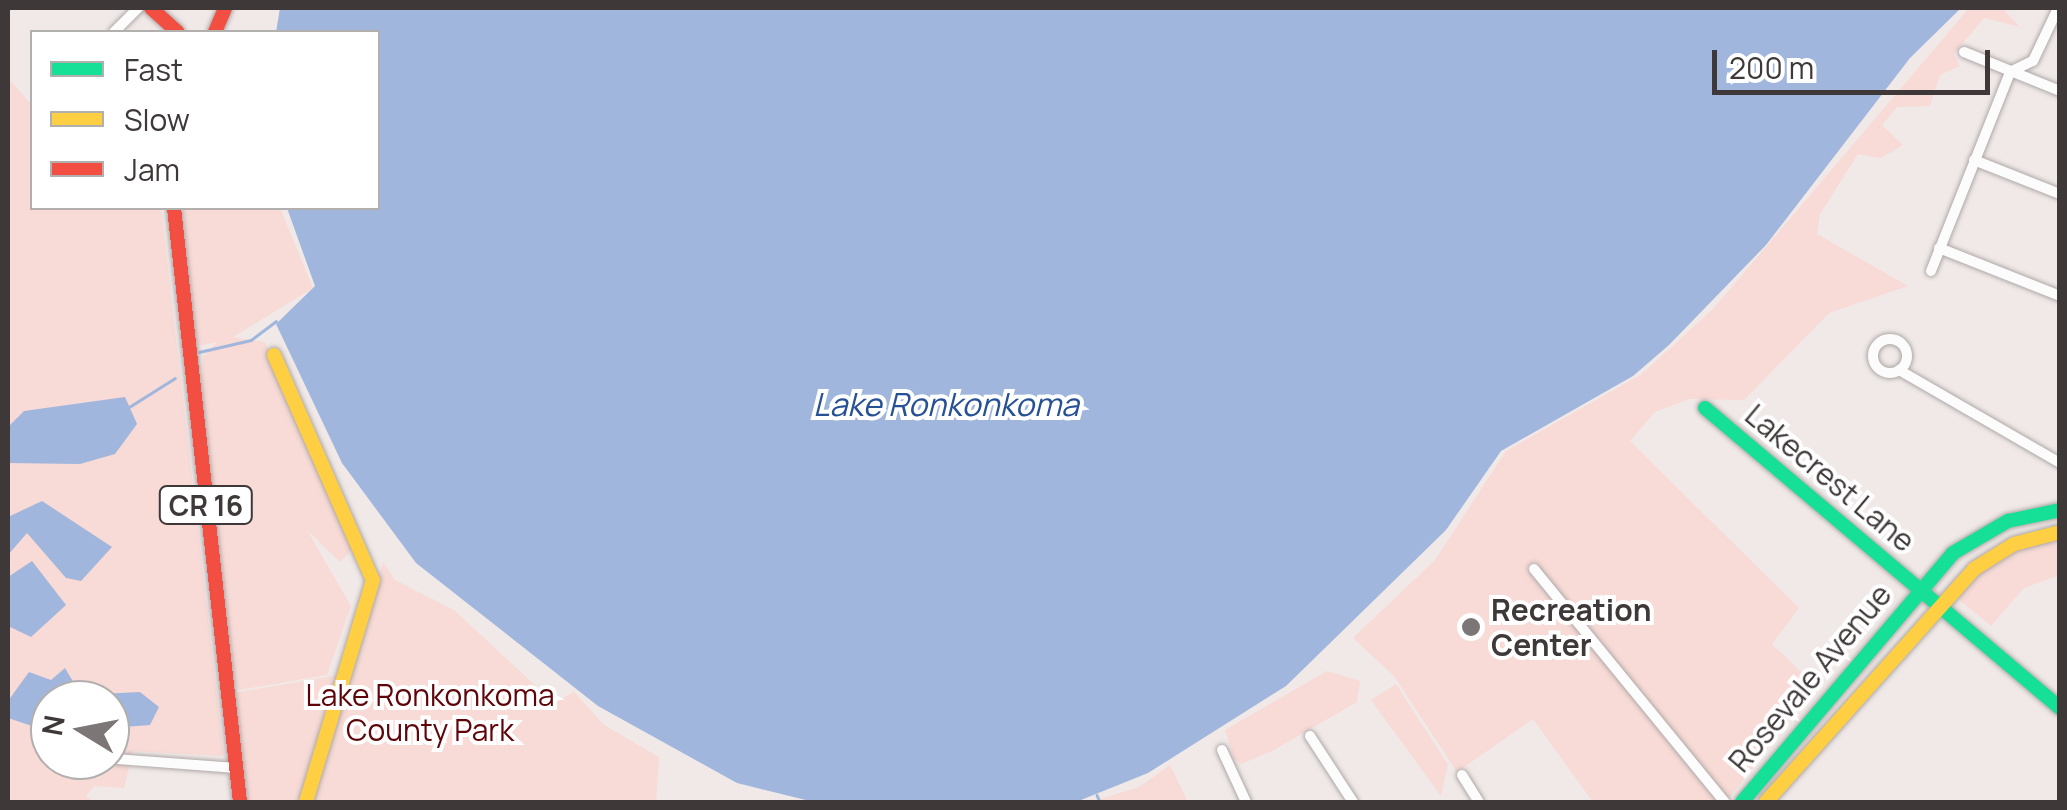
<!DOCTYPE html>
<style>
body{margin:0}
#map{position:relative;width:2067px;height:810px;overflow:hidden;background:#f0e9e8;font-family:Manrope,sans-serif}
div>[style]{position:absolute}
.green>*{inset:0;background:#f8dad6}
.water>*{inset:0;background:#a0b6dd}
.stream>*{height:2.5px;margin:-1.25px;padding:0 1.25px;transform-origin:1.25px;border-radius:1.25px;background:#a0b6dd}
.roads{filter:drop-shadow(0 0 2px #afa9a8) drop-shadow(0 0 2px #afa9a8)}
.street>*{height:10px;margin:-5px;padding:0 5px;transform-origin:5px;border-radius:5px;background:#fdfcfc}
.street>.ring{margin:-5px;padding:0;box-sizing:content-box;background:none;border:10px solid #fdfcfc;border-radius:50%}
.fast>*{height:14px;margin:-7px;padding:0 7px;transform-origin:7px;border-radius:7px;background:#16e098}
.slow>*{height:14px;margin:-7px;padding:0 7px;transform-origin:7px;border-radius:7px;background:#ffcf43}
.jam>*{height:14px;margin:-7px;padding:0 7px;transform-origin:7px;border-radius:7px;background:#f24e42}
.dots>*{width:28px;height:28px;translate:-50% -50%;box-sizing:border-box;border:5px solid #fff;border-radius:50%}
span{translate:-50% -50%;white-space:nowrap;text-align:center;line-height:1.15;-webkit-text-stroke:8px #fff;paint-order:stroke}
.shield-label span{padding:2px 8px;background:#fff;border:2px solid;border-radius:8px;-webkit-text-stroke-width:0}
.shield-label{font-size:28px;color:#3e3838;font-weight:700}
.street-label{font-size:30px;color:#3e3838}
.poi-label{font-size:30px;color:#3e3838;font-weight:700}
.left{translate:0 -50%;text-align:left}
.park-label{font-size:30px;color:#5f050a}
.water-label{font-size:32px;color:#275195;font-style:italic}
.frame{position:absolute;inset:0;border:10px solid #3e3838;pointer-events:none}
.legend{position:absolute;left:30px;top:30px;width:350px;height:180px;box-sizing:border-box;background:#fff;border:2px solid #b2afaf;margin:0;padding:12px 18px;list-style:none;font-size:30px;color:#3e3838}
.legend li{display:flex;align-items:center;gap:20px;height:50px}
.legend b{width:50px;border:2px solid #b2afaf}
.north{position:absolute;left:30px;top:680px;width:100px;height:100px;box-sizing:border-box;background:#fff;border:2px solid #b2afaf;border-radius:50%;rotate:280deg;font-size:28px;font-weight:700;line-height:40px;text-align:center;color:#3e3838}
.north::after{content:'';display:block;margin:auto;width:35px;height:45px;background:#7c7676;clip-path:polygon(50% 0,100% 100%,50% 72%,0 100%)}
.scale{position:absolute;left:1712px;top:50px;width:278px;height:45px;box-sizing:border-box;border:5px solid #3e3838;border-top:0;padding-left:12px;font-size:30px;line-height:35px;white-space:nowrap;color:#3e3838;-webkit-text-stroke:8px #fff;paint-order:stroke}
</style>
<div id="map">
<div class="green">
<div style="clip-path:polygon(1969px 8px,2002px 8px,2020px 27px,1984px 18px,1954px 54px,1960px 66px,1940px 75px,1930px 106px,1897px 107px,1882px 125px,1903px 145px,1881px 158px,1858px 154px,1820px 214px,1817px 234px,1908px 286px,1829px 313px,1744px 400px,1689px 399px,1655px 412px,1630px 441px,1799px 608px,1772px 644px,1816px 687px,1726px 802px,1593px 802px,1533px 719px,1457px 772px,1394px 676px,1353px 638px,1435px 560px,1506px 451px,1642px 374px,1714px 308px)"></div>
<div style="clip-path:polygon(evenodd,8px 78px,32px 105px,32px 208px,161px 208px,224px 756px,133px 751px,124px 788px,94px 786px,86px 796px,95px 802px,8px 802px,8px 78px,50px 700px,110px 700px,110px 760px,50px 760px,50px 700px)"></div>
<div style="clip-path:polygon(184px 208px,280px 208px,313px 288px,233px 337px,265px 342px,354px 548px,340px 562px,307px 530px,351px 606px,327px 675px,239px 690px,235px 682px,200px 402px,203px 357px,217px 342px,190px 348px)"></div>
<div style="clip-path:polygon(2046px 541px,2059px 543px,2059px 575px,2024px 588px,1991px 626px,1957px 598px,1995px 557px)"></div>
<div style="clip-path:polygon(383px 562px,395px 580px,454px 610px,554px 703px,574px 692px,604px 725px,659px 757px,656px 802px,248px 802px,234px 693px,351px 673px)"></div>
<div style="clip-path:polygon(1327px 671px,1360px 681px,1357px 702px,1272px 751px,1241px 764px,1234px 758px,1225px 730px)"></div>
<div style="clip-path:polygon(1396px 684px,1448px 765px,1441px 796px,1371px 700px)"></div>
<div style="clip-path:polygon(1170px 765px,1188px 802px,1091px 802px,1139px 787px)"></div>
</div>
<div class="water">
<div style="clip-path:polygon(280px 8px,1961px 8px,1910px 58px,1766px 245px,1669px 345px,1633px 376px,1501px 451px,1446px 530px,1286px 686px,1148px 773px,1076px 802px,814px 802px,737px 783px,598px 706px,416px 563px,342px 463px,276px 324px,315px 286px,287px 208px,378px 208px,378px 32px,276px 32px)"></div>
<div style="clip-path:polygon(125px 397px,137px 424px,115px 454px,80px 464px,8px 463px,8px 427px,24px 411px)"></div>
<div style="clip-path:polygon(42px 501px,112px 547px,81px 581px,66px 578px,27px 533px,8px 555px,8px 517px)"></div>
<div style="clip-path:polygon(32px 561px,66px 605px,31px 637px,8px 626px,8px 577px)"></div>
<div style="clip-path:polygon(65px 668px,81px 695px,140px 692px,159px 707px,150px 725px,110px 728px,110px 700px,50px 700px,50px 732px,8px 718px,8px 701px,29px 672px,51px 680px)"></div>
</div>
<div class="stream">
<div style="left:199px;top:352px;width:53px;rotate:-13deg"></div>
<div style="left:251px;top:340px;width:31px;rotate:-37deg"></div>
<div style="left:129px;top:407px;width:54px;rotate:-32.2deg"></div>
<div style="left:1097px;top:795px;width:8px;rotate:67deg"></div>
</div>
<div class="roads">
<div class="street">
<div style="left:114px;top:32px;width:34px;rotate:-45deg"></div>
<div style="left:1964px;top:52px;width:104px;rotate:22.1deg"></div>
<div style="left:1974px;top:160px;width:92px;rotate:21.6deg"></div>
<div style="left:1939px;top:248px;width:130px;rotate:21.6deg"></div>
<div style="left:1931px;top:271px;width:214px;rotate:-68.3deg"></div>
<div style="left:2010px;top:72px;width:25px;rotate:-26deg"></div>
<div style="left:2033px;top:61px;width:59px;rotate:-64.7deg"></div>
<div class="ring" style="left:1873px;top:339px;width:24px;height:24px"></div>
<div style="left:1899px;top:370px;width:186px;rotate:30deg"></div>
<div style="left:1534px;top:569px;width:301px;rotate:50.7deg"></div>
<div style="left:1310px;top:736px;width:79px;rotate:56.9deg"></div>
<div style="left:1222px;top:750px;width:57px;rotate:65.2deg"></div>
<div style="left:116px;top:759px;width:119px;rotate:4.3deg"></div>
<div style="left:1462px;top:775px;width:32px;rotate:58deg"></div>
</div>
<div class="fast">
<div style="left:1705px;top:408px;width:465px;rotate:40.2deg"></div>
<div style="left:1742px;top:802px;width:326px;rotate:-49.7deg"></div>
<div style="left:1953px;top:553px;width:64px;rotate:-30.2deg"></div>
<div style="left:2008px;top:521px;width:53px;rotate:-11.9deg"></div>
</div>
<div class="slow">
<div style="left:274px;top:355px;width:246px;rotate:66.3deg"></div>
<div style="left:373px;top:580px;width:232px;rotate:106.8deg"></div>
<div style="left:1766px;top:802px;width:312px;rotate:-48.2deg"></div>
<div style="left:1974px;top:569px;width:47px;rotate:-32deg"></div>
<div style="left:2014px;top:544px;width:48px;rotate:-14.6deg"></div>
</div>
<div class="jam">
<div style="left:151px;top:8px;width:36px;rotate:42deg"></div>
<div style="left:215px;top:32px;width:26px;rotate:-67deg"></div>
<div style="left:174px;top:208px;width:598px;rotate:83.66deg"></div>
</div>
</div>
<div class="dots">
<div style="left:1471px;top:627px;background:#7c7676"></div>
</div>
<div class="shield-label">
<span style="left:206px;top:505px">CR 16</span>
</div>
<div class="street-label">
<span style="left:1830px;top:478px;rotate:40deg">Lakecrest Lane</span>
<span style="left:1810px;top:678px;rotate:-50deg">Rosevale Avenue</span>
</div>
<div class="poi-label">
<span class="left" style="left:1491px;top:627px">Recreation<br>Center</span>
</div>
<div class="park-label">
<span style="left:430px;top:712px">Lake Ronkonkoma<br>County Park</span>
</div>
<div class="water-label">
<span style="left:946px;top:404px">Lake Ronkonkoma</span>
</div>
<div class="frame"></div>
<ul class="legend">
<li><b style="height:12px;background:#16e098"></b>Fast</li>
<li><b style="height:12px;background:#ffcf43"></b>Slow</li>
<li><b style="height:12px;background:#f24e42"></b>Jam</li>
</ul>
<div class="north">N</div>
<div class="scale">200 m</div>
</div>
